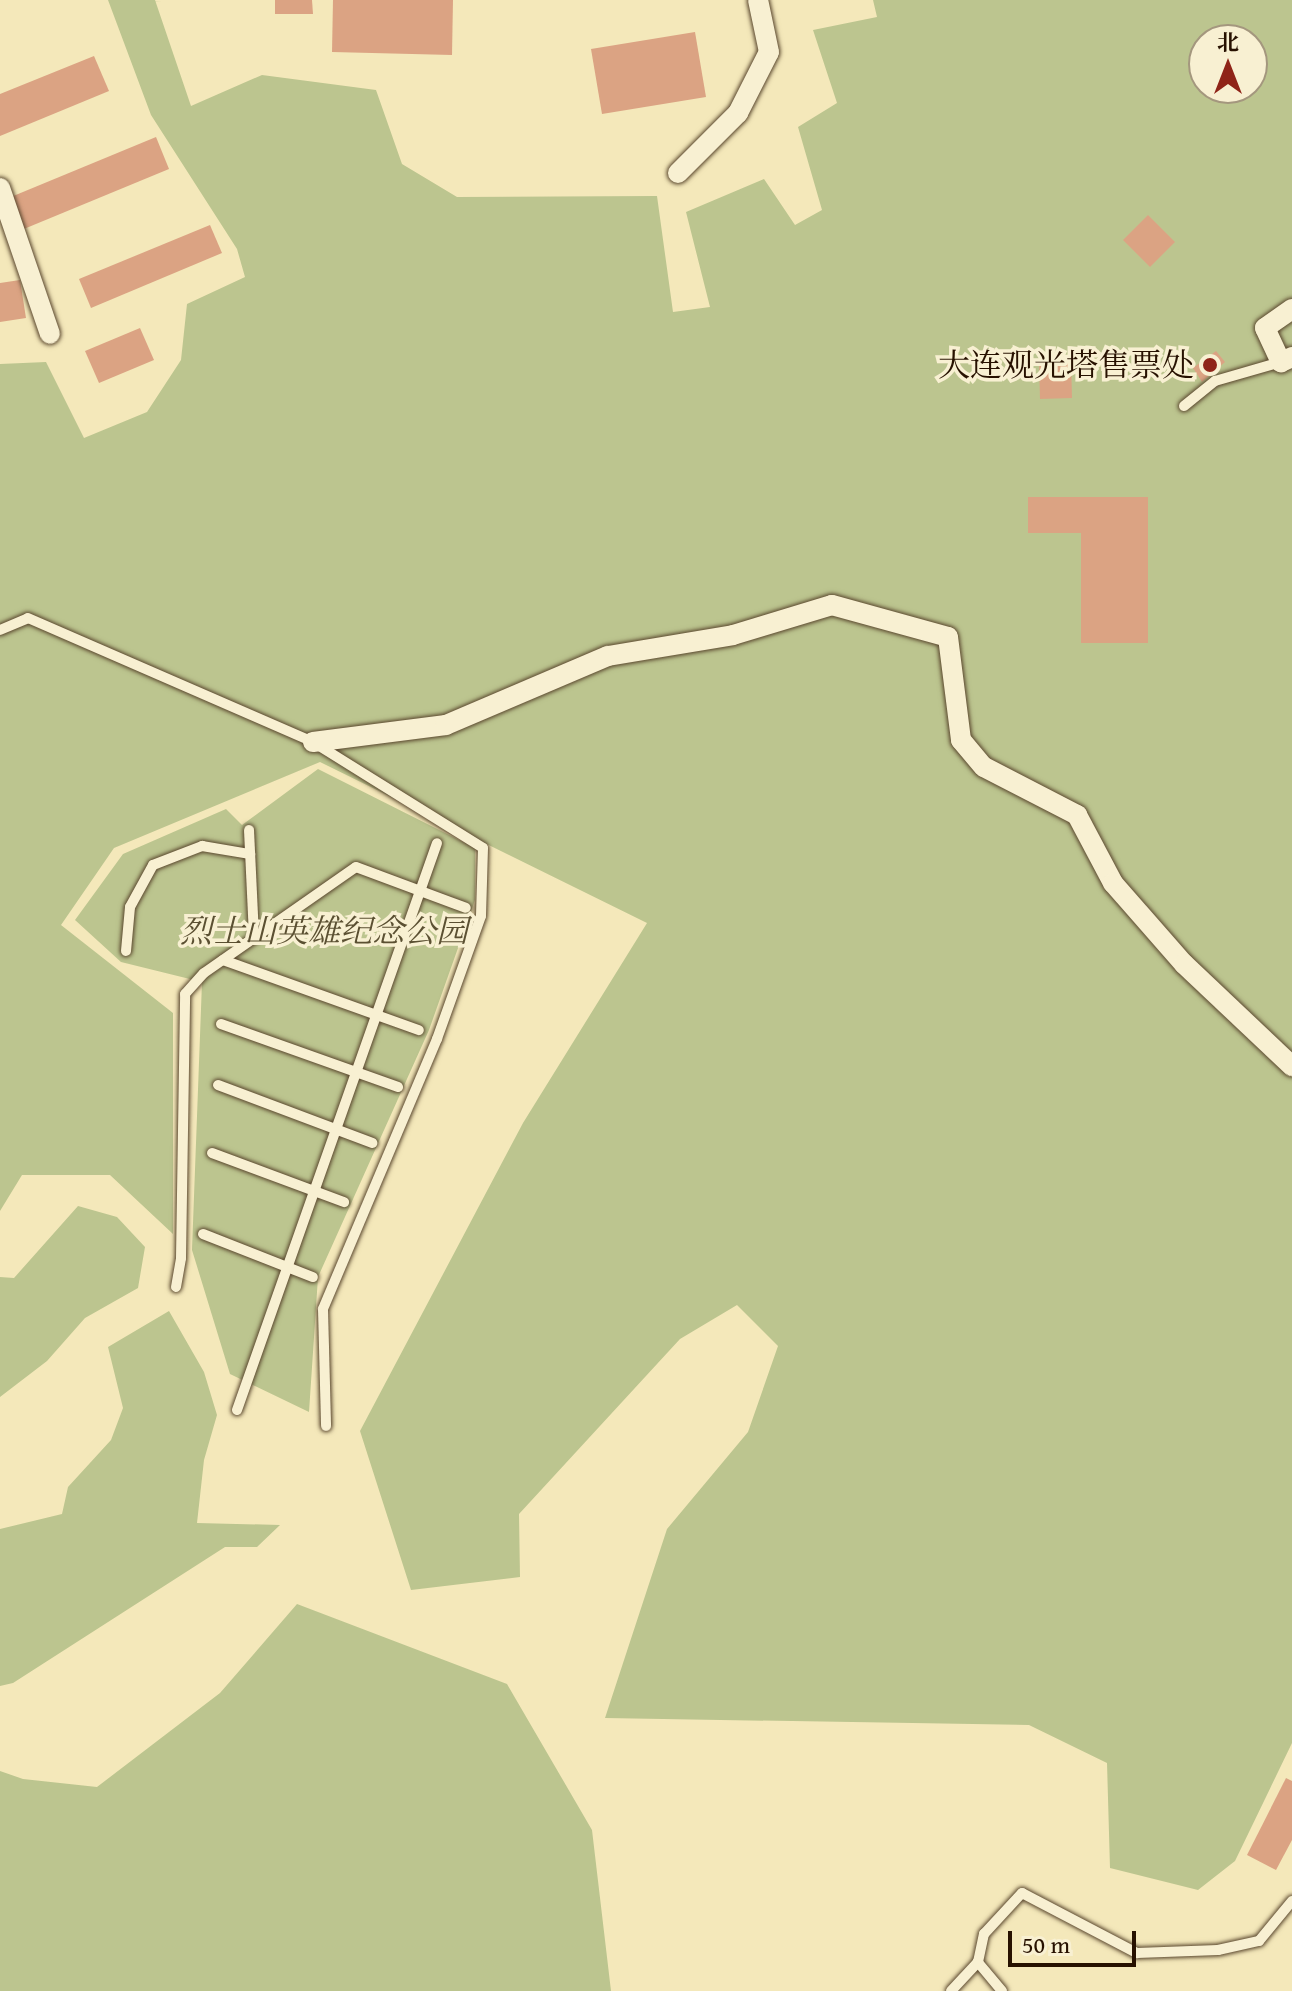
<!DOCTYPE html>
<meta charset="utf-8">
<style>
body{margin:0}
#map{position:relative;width:1292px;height:1991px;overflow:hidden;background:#f4e8ba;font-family:"Gentium Book Plus","Noto Serif SC",serif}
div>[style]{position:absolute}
.green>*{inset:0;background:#bcc58f}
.building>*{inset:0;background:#dba383}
.roads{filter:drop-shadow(0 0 2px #5a472e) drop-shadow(0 0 2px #5a472e)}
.lane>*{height:10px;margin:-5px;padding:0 5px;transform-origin:5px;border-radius:5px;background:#f8f0d2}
.street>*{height:20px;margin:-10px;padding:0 10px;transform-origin:10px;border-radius:10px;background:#f8f0d2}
.dots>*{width:22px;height:22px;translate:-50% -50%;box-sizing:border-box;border:4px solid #f8f0d2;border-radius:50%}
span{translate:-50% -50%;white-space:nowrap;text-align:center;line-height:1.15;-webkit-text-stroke:7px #f8f0d2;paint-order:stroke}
.poi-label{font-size:32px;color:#271100}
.right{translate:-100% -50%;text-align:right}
.park-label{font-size:32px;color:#5b5032;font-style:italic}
.north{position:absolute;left:1188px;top:24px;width:80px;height:80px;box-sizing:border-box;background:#f8f0d2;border:2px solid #a4977e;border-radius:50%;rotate:0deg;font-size:22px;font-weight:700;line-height:32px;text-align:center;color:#271100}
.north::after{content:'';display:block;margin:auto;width:28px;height:36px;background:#8f2418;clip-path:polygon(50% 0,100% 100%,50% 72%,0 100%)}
.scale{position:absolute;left:1008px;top:1931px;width:128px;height:36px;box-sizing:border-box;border:4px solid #271100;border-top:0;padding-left:10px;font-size:24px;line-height:28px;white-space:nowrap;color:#271100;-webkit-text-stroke:6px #f8f0d2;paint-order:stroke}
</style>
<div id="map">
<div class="green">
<div style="clip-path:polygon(evenodd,108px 0,155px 0,191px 106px,262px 75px,376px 90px,402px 164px,457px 197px,657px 196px,673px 312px,710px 307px,686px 212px,764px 179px,795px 225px,822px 210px,798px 127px,837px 103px,813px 30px,877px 17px,873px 0,1292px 0,1292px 1743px,1235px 1861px,1198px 1890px,1110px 1868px,1107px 1763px,1029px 1725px,605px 1718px,667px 1529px,748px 1432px,778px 1346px,737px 1305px,680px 1339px,519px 1514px,520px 1577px,411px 1590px,360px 1431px,523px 1123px,647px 923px,320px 762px,114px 848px,61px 925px,173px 1013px,173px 1234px,110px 1175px,22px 1175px,0 1211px,0 364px,46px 362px,84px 438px,147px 412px,181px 360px,187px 304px,245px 277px,237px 249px,151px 115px,108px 0,1204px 40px,1252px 40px,1252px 88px,1204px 88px,1204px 40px)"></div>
<div style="clip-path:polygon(318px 769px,475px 848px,475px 900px,429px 1030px,318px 1277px,309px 1412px,230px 1374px,192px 1250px,202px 982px,121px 962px,75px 920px,123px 854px,226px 809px,242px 825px)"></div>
<div style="clip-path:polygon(78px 1206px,117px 1217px,145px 1247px,138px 1288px,85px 1318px,47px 1361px,0 1397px,0 1277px,14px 1278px)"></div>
<div style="clip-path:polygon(169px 1311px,204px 1372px,217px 1415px,204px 1460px,197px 1523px,280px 1525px,257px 1547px,225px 1547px,13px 1683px,0 1686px,0 1529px,62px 1514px,68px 1487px,111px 1440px,123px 1408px,108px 1347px)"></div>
<div style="clip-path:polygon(297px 1604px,507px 1684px,592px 1830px,611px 1991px,0 1991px,0 1771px,23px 1779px,97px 1787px,220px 1693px)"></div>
</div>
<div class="building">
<div style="clip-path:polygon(275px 0,312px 0,313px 14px,275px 14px)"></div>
<div style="clip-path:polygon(333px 0,453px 0,452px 55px,332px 52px)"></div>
<div style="clip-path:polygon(695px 32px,706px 97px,602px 114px,591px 49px)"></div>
<div style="clip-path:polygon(94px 56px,109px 91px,0 136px,0 94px)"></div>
<div style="clip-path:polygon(156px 137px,169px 169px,19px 231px,6px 199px)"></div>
<div style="clip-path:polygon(1148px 215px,1175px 242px,1150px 267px,1123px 240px)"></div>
<div style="clip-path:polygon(210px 225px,222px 253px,91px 308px,79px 279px)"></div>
<div style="clip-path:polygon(20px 280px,26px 318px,0 322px,0 283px)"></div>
<div style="clip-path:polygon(140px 328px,154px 360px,99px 383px,85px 351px)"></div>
<div style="clip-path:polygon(1216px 351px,1225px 362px,1202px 382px,1193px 368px)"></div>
<div style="clip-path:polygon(1071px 360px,1072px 398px,1040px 399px,1039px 361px)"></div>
<div style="clip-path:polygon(1028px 497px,1148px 497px,1148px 643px,1081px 643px,1081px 533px,1028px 533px)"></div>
<div style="clip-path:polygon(1286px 1778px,1292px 1781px,1292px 1840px,1276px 1870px,1247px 1855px)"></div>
</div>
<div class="roads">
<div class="lane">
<div style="left:1184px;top:406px;width:40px;rotate:-39deg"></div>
<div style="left:1215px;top:381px;width:69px;rotate:-16.1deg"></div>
<div style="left:0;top:630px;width:30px;rotate:-23deg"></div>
<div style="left:28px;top:618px;width:311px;rotate:23.5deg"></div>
<div style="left:313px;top:742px;width:200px;rotate:31.9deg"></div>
<div style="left:483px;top:848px;width:68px;rotate:91.7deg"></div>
<div style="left:481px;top:916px;width:131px;rotate:109.7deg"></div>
<div style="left:437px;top:1039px;width:293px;rotate:112.9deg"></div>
<div style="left:323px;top:1309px;width:117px;rotate:88.5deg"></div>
<div style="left:249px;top:830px;width:108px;rotate:87.3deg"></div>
<div style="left:126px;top:951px;width:44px;rotate:-84.8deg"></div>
<div style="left:130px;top:907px;width:48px;rotate:-61.3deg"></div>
<div style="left:153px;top:865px;width:53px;rotate:-21.2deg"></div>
<div style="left:202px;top:846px;width:49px;rotate:9.5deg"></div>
<div style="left:223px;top:960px;width:208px;rotate:19.7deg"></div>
<div style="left:221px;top:1024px;width:188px;rotate:19.6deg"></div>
<div style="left:218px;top:1085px;width:165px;rotate:20.6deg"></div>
<div style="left:212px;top:1153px;width:141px;rotate:20.4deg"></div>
<div style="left:203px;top:1234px;width:118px;rotate:21.4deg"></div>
<div style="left:176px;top:1287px;width:29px;rotate:-80deg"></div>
<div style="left:181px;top:1258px;width:264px;rotate:-89.1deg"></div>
<div style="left:185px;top:994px;width:28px;rotate:-48deg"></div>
<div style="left:204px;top:973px;width:185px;rotate:-34.9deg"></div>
<div style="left:356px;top:867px;width:117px;rotate:20.4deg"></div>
<div style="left:237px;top:1410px;width:601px;rotate:-70.57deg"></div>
<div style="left:951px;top:1991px;width:40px;rotate:-47deg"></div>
<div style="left:1002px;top:1991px;width:38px;rotate:-130deg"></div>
<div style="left:978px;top:1962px;width:29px;rotate:-78deg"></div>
<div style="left:984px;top:1934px;width:56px;rotate:-47.2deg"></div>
<div style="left:1022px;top:1893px;width:130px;rotate:27.6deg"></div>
<div style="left:1137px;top:1953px;width:81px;rotate:-2.1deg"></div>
<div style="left:1218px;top:1950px;width:42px;rotate:-12.4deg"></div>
<div style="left:1259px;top:1941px;width:52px;rotate:-50.5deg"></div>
</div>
<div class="street">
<div style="left:678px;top:173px;width:85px;rotate:-45deg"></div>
<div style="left:738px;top:113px;width:68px;rotate:-63.1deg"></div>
<div style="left:769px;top:52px;width:53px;rotate:-101.9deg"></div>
<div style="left:0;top:188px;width:154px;rotate:71.1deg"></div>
<div style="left:1292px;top:309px;width:33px;rotate:145deg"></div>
<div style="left:1265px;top:328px;width:38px;rotate:65deg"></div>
<div style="left:1281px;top:362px;width:12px;rotate:-24deg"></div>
<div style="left:313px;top:742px;width:134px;rotate:-7.3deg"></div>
<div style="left:446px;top:725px;width:176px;rotate:-23.1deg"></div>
<div style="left:608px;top:656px;width:127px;rotate:-9.5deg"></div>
<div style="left:733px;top:635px;width:103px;rotate:-16.9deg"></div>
<div style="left:832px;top:605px;width:120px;rotate:15.4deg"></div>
<div style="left:948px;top:637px;width:104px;rotate:82.8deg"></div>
<div style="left:961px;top:740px;width:35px;rotate:50deg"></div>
<div style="left:984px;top:767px;width:105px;rotate:27.3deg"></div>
<div style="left:1077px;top:815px;width:77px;rotate:62.1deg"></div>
<div style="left:1113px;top:883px;width:108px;rotate:48.8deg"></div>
<div style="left:1184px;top:964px;width:149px;rotate:43.4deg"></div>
</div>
</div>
<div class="dots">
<div style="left:1210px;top:365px;background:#8f2418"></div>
</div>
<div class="poi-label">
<span class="right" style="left:1194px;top:365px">大连观光塔售票处</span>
</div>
<div class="park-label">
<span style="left:324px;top:931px">烈士山英雄纪念公园</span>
</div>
<div class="north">北</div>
<div class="scale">50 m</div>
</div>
